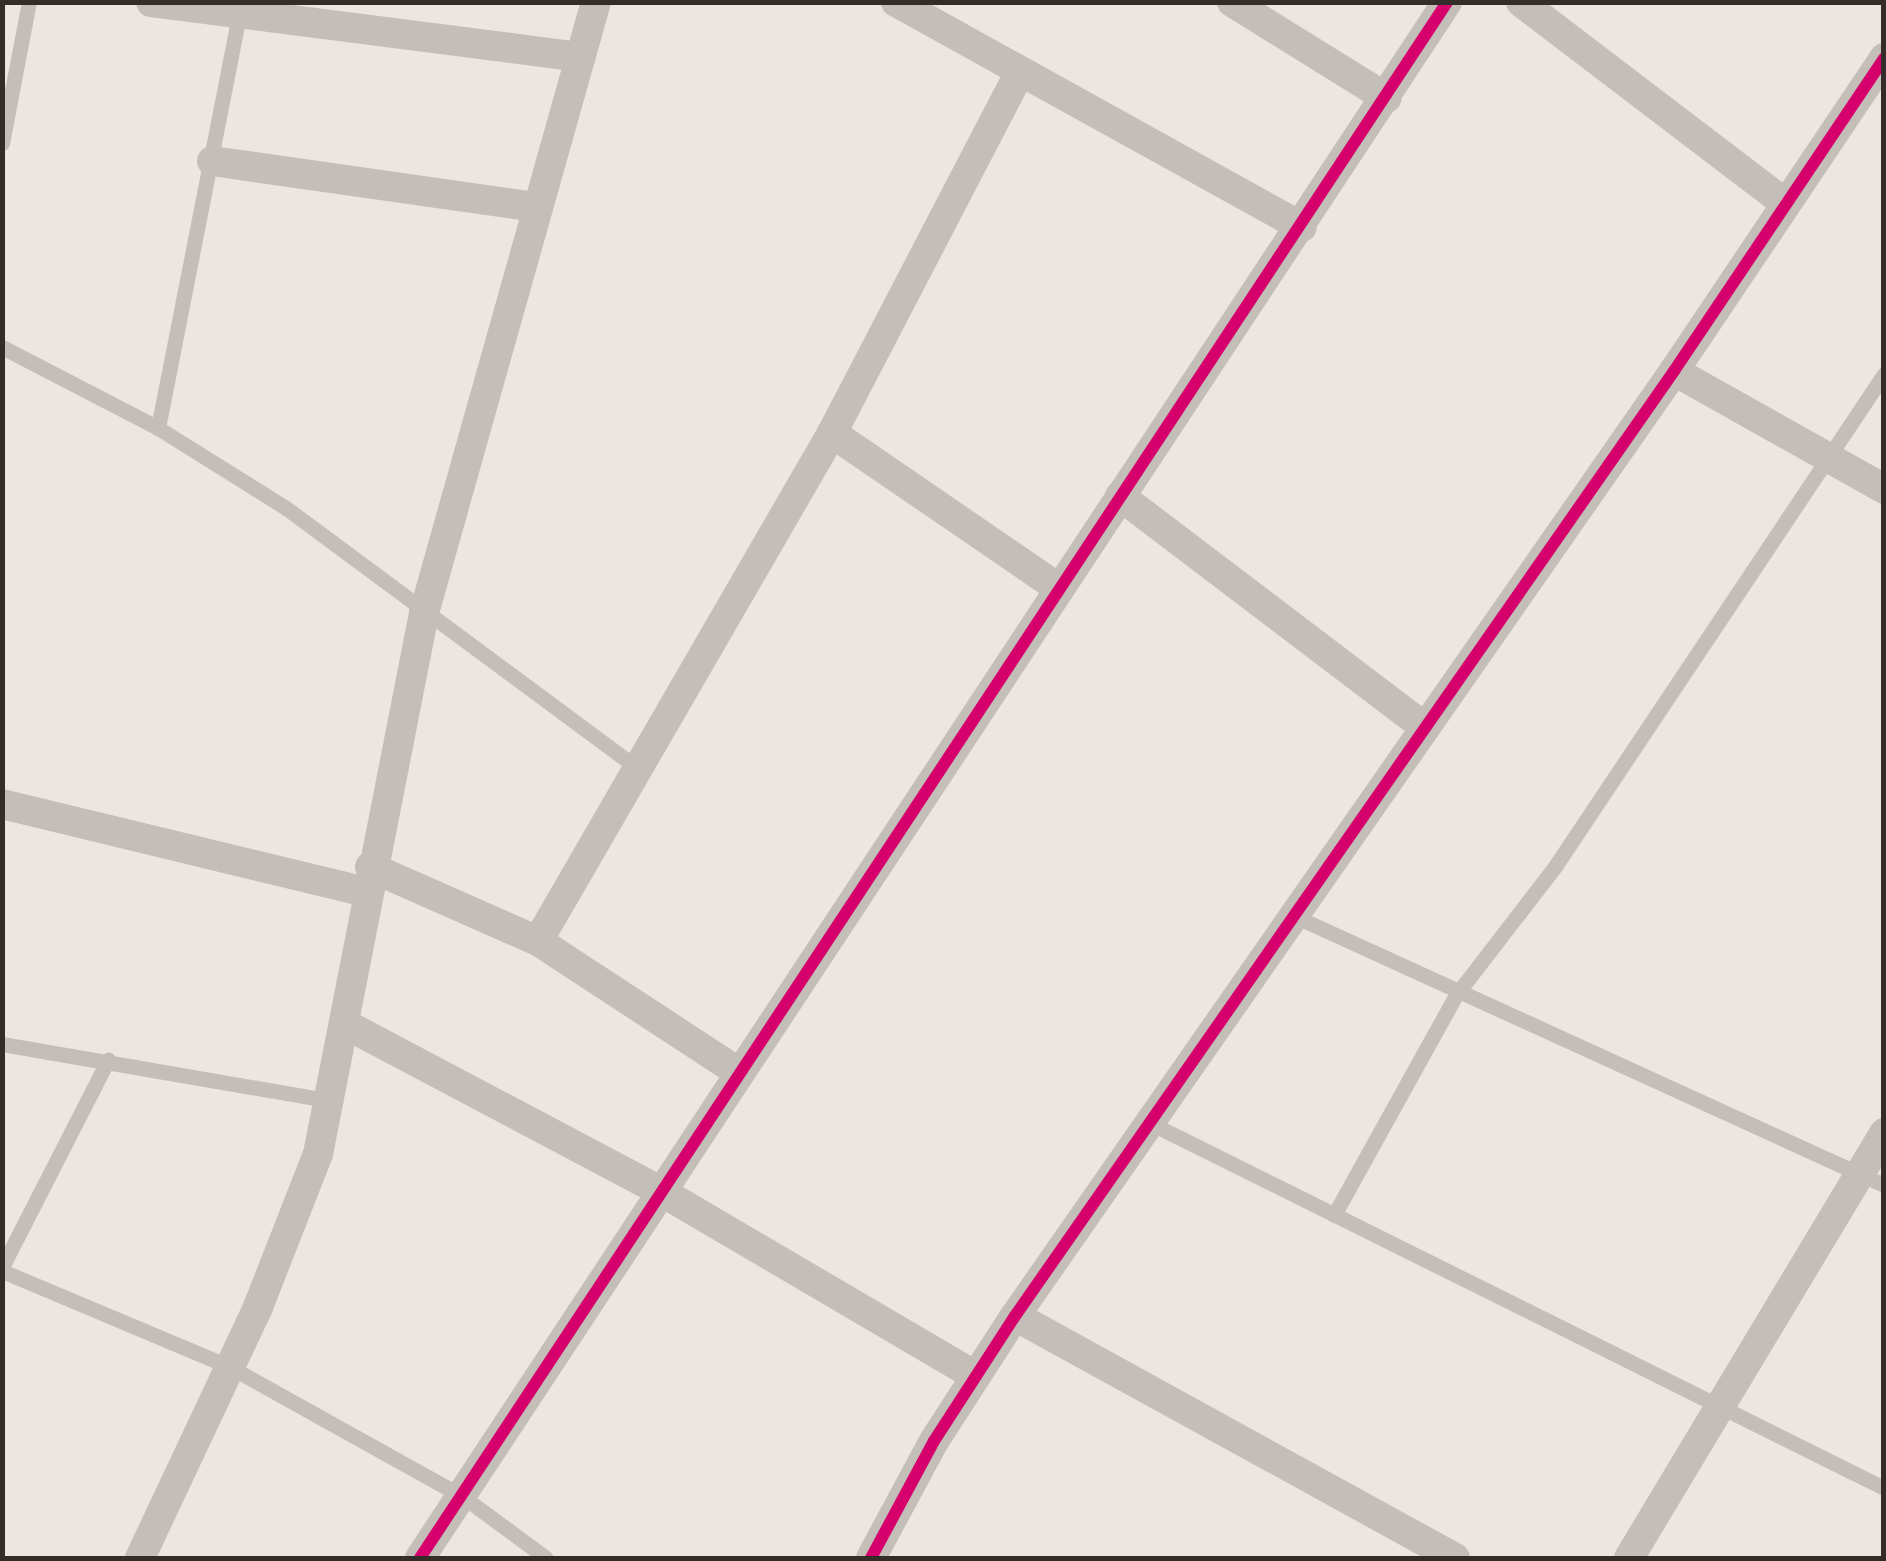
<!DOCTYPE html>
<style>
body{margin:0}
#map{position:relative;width:1886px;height:1561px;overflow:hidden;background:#ebe6e0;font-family:Commissioner,sans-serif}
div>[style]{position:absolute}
.lane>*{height:15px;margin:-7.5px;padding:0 7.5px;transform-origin:7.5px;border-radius:7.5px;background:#c4beb9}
.street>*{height:30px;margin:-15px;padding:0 15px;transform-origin:15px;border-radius:15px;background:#c4beb9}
.cycleway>*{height:12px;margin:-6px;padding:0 6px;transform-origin:6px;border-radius:6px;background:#d6006c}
span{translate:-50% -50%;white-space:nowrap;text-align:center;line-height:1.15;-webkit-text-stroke:8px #f7f0e8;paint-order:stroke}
.frame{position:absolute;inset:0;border:5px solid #342c28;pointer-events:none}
</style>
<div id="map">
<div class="lane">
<div style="left:2px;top:143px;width:144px;rotate:-79.2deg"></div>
<div style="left:2px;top:347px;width:176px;rotate:27.4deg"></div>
<div style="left:158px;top:428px;width:151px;rotate:32deg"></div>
<div style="left:286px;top:508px;width:437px;rotate:36.5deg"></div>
<div style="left:158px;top:428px;width:426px;rotate:-78.9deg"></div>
<div style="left:1292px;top:915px;width:651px;rotate:24.52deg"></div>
<div style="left:2px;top:1044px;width:336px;rotate:9.8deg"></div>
<div style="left:1154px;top:1125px;width:815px;rotate:26.44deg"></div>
<div style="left:1334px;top:1215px;width:252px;rotate:-61deg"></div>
<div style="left:1456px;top:995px;width:164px;rotate:-52.4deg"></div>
<div style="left:1556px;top:865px;width:590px;rotate:-56.26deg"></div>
<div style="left:2px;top:1267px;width:233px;rotate:-62.9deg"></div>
<div style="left:2px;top:1271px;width:247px;rotate:22.8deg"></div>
<div style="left:230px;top:1367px;width:265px;rotate:29.1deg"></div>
<div style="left:462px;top:1496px;width:104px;rotate:36.4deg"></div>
</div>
<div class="street">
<div style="left:151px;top:2px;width:433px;rotate:7.3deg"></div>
<div style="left:896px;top:2px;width:464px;rotate:29deg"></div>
<div style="left:1232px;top:2px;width:182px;rotate:31.8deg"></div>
<div style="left:1521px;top:2px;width:328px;rotate:37.3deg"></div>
<div style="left:212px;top:161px;width:326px;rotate:8.1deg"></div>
<div style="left:1674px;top:371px;width:241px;rotate:29.3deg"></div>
<div style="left:832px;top:433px;width:274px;rotate:34.4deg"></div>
<div style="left:1120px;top:496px;width:382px;rotate:37.2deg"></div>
<div style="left:2px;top:804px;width:374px;rotate:13.6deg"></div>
<div style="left:370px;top:867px;width:184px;rotate:23.8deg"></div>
<div style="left:538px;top:941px;width:241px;rotate:33.2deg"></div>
<div style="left:538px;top:941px;width:587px;rotate:-59.94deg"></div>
<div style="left:832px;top:433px;width:407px;rotate:-62.5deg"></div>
<div style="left:345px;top:1024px;width:359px;rotate:27.9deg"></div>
<div style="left:662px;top:1192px;width:364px;rotate:30.4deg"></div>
<div style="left:1015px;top:1316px;width:502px;rotate:28.81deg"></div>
<div style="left:140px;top:1558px;width:277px;rotate:-64.8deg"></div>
<div style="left:258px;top:1307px;width:164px;rotate:-68.6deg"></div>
<div style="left:318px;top:1154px;width:551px;rotate:-78.91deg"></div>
<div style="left:424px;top:613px;width:635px;rotate:-74.28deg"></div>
<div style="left:420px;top:1558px;width:1864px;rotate:-56.57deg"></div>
<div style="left:871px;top:1558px;width:133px;rotate:-61.7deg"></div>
<div style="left:934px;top:1441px;width:149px;rotate:-57.1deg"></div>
<div style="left:1015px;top:1316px;width:1152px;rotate:-55.11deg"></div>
<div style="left:1674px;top:371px;width:377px;rotate:-56.1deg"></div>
<div style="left:1629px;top:1558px;width:496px;rotate:-59deg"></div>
</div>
<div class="cycleway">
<div style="left:420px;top:1558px;width:1864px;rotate:-56.57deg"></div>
<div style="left:871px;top:1558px;width:133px;rotate:-61.7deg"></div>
<div style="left:934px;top:1441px;width:149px;rotate:-57.1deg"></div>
<div style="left:1015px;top:1316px;width:1152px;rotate:-55.11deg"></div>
<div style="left:1674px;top:371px;width:377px;rotate:-56.1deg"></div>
</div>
<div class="frame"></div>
</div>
